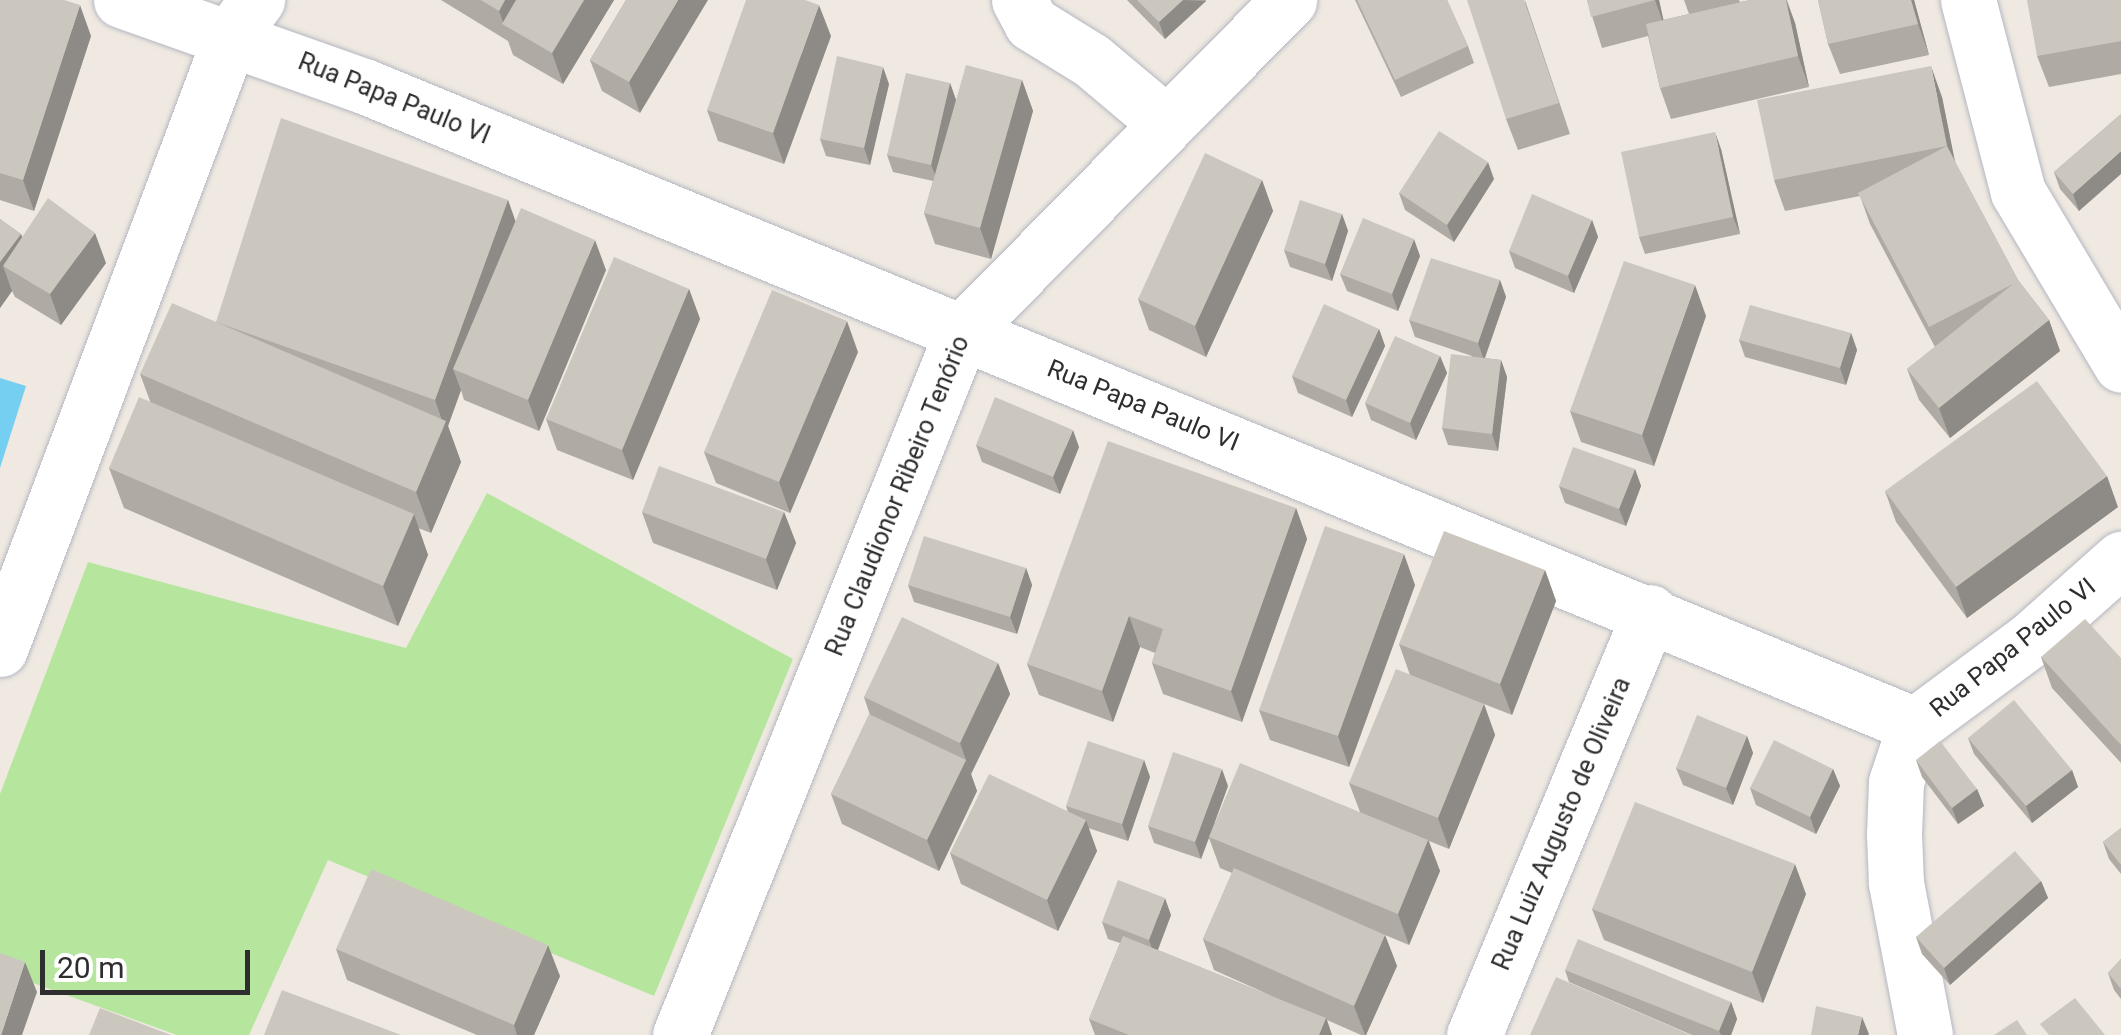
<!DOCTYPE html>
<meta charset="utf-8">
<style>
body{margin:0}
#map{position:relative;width:2121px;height:1035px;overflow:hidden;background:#efe9e1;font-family:Roboto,sans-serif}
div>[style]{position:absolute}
.green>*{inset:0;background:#b6e59e}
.water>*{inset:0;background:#75cff0}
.roads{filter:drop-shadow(0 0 2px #b4b7c1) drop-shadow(0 0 2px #b4b7c1)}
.minor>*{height:55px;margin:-27.5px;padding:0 27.5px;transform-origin:27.5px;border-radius:27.5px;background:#fff}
.wall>*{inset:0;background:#afaba4}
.shaded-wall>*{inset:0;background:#8e8b86}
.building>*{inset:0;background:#cbc7bf}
span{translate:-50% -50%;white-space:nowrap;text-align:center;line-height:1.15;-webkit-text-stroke:8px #fff;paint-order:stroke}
.street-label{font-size:25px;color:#2e2e2e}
.scale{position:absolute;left:40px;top:950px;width:210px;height:45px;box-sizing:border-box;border:5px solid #2e2e2e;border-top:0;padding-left:12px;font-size:30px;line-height:35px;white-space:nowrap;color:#2e2e2e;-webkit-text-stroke:8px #fff;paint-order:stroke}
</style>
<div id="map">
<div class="green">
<div style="clip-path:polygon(487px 493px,793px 659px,654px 996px,328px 860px,249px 1035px,177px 1035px,0 971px,0 794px,88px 562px,406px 648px)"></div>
</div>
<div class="water">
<div style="clip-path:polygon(0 378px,26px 386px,0 468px)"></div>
</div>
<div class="roads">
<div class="minor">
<div style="left:121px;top:0;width:258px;rotate:19.5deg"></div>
<div style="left:364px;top:86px;width:1677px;rotate:22.39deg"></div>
<div style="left:1915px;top:725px;width:143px;rotate:-36.5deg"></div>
<div style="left:2030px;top:640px;width:122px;rotate:-41.7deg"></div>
<div style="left:1019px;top:0;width:26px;rotate:62deg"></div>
<div style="left:1031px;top:23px;width:70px;rotate:31.7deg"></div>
<div style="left:1091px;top:60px;width:97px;rotate:40deg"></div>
<div style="left:1968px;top:0;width:198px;rotate:75.4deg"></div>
<div style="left:2018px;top:192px;width:201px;rotate:59.2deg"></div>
<div style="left:0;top:649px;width:656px;rotate:-69.38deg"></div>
<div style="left:231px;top:35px;width:44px;rotate:-53.4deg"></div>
<div style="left:1915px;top:725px;width:60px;rotate:108.4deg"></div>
<div style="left:1896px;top:782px;width:52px;rotate:92.2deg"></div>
<div style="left:1894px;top:834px;width:49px;rotate:87.7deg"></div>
<div style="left:1896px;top:883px;width:155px;rotate:79.2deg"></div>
<div style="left:680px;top:1035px;width:757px;rotate:-68.14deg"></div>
<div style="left:962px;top:332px;width:466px;rotate:-45.4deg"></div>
<div style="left:1474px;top:1035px;width:458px;rotate:-67.4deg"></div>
</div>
</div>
<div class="wall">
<div style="clip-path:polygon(0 0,91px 36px,34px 211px,0 200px)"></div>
<div style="clip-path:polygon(441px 0,614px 0,563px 84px,513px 55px,508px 41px)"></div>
<div style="clip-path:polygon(626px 0,640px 113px,602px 91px,590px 60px)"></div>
<div style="clip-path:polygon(1127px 0,1206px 0,1206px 1px,1165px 39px)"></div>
<div style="clip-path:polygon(1355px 0,1447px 0,1468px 46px,1474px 63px,1401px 97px)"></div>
<div style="clip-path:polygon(1525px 0,1570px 134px,1518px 150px,1506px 119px)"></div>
<div style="clip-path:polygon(1587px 0,1659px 0,1663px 20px,1689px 14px,1684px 0,1739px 0,1740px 2px,1750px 0,1787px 0,1795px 23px,1809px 87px,1671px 119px,1660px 88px,1648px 36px,1602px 48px)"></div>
<div style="clip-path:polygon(1818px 0,1914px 0,1929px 55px,1840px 74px,1828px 44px)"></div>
<div style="clip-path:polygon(2121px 0,2121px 74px,2049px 87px,2037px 56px)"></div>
<div style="clip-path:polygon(831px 36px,784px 164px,718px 141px,707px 110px)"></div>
<div style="clip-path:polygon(1022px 80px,1033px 111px,991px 259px,935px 244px,924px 213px,933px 181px,893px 172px,887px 155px,950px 83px,956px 100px)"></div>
<div style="clip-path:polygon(889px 84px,870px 165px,826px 156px,820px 139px)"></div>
<div style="clip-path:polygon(1942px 97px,1955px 162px,2018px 280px,2049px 320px,2060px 351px,1950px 438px,1919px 400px,1907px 369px,1935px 347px,1870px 224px,1860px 196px,1785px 211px,1774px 180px)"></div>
<div style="clip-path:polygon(2121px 114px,2079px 211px,2060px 189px,2054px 172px)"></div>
<div style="clip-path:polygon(1721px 149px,1740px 234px,1645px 254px,1639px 237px)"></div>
<div style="clip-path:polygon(1494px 179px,1454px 242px,1405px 210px,1399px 193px)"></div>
<div style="clip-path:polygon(1262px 180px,1273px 211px,1206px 357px,1149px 330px,1138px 299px)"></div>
<div style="clip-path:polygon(508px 200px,515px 221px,606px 270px,539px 431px,464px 400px,461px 390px,448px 426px,461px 462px,431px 533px,418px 528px,428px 555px,398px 626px,124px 508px,109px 468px,150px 401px,140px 374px,216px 322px)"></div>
<div style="clip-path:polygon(1342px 214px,1348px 231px,1332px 281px,1290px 267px,1284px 250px)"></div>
<div style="clip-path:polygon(0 219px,21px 234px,22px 237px,106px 263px,61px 325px,15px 297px,12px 291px,0 308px)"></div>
<div style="clip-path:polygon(1592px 220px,1598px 237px,1574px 293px,1515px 268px,1509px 251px)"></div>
<div style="clip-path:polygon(1420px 256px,1398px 311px,1347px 291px,1340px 274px)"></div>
<div style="clip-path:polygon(1500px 280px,1506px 297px,1485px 358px,1501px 360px,1507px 377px,1498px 451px,1448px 445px,1442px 428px,1472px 356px,1415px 337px,1409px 320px)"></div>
<div style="clip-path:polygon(689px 289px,700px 319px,633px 480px,557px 450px,546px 419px)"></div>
<div style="clip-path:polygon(1706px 316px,1654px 466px,1581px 442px,1570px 411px)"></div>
<div style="clip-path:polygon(1379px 329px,1385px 346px,1352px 417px,1298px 393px,1292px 376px)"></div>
<div style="clip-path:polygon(1851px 333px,1857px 350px,1846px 385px,1745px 357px,1739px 340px)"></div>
<div style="clip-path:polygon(858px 352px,790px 513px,716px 483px,704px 452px)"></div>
<div style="clip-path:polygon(1440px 356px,1447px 373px,1416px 440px,1371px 420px,1365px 403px)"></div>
<div style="clip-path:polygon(976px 445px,1079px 447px,1060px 494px,982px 462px)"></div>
<div style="clip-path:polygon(1635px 469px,1641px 486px,1626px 526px,1565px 503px,1559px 486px)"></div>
<div style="clip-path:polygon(1885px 491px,2118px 507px,1967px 618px,1896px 522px)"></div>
<div style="clip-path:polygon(1296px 508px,1307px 539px,1242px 722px,1163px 694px,1152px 663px,1155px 653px,1140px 647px,1113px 722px,1039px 695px,1027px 664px)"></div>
<div style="clip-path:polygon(642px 512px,784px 512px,796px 543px,777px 590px,653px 543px)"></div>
<div style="clip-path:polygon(1026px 568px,1032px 585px,1017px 634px,914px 602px,908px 585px)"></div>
<div style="clip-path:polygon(1545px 570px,1556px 601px,1512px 715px,1484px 704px,1495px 735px,1449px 849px,1429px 841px,1440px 871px,1409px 945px,1385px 935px,1397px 966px,1366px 1035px,1361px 1035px,1327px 1020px,1332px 1035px,1095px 1035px,1089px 1019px,1120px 943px,1108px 939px,1102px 922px,1171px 915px,1158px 950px,1274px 997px,1214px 970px,1203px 939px,1232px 873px,1220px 868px,1209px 838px,1201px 859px,1154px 843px,1148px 826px,1228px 786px,1215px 822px,1360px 812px,1349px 783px,1410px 675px,1399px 644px)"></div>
<div style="clip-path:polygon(1415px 585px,1349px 767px,1270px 740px,1259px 710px)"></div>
<div style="clip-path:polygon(2041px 657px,2121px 658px,2121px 763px,2052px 688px)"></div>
<div style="clip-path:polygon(998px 663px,1010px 694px,971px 774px,977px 791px,939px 871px,842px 824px,831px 794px,870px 715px,864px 697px)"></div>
<div style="clip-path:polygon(1747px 736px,1753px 753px,1733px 805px,1683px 785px,1676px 768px)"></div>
<div style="clip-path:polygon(1968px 738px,2072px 770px,2078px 787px,2032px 823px,1974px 754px)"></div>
<div style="clip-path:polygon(1144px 760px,1150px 777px,1128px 841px,1088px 828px,1097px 851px,1058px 931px,961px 884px,950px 853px,1068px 812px,1066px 806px)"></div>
<div style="clip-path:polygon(1916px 760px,1977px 789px,1984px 806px,1958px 824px,1922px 777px)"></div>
<div style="clip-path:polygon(1833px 769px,1840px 786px,1816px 834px,1756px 805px,1750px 788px)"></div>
<div style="clip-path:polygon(2121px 828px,2121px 874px,2109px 859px,2103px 842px)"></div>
<div style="clip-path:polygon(2041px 881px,2048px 898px,1950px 985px,1922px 954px,1916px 937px)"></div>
<div style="clip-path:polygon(1806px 894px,1763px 1003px,1604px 940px,1592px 909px)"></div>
<div style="clip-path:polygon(336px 949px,560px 976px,534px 1035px,477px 1035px,347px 980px)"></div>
<div style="clip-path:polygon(2121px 959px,2121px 999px,2114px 990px,2108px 973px)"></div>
<div style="clip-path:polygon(1565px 970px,1731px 1002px,1737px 1019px,1731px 1035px,1692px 1035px,1569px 982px)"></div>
</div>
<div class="shaded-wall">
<div style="clip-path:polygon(505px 0,535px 0,504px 25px,499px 11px)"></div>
<div style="clip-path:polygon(584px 0,614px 0,563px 84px,552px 53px)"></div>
<div style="clip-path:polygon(678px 0,708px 0,640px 113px,629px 82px)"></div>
<div style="clip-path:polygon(1183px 0,1206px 1px,1165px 39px,1159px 22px)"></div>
<div style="clip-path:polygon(1655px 0,1659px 0,1666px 31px)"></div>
<div style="clip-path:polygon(1786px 0,1795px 23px,1809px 87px,1798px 56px)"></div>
<div style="clip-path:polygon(1911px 0,1914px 0,1929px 55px,1918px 24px)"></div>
<div style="clip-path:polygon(80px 5px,91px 36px,34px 211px,23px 180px)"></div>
<div style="clip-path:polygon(819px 5px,831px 36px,784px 164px,773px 133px)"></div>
<div style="clip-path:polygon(1931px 66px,1942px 97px,1958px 177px,1947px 146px)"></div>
<div style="clip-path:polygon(883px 67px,889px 84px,870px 165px,864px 148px)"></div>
<div style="clip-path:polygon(1022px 80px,1033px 111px,991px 259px,980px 228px)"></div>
<div style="clip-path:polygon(950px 83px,956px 100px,938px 182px,931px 165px)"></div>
<div style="clip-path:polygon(1715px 132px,1721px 149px,1740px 234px,1733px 217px)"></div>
<div style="clip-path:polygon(2121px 151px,2121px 174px,2079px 211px,2073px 194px)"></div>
<div style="clip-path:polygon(1488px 162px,1494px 179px,1454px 242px,1447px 225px)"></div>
<div style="clip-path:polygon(1262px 180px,1273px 211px,1206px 357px,1195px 326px)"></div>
<div style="clip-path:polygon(508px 200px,519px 231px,453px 369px,461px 390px,448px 426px,461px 462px,431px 533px,416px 492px,444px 426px,435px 400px)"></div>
<div style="clip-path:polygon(1342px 214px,1348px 231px,1332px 281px,1325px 264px)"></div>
<div style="clip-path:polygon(1592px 220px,1598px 237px,1574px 293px,1568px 276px)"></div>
<div style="clip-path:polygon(95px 233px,106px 263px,61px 325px,50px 294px)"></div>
<div style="clip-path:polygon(21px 234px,32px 265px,3px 266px,12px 291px,0 308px,0 262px)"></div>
<div style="clip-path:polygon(1414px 239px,1420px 256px,1398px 311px,1392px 294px)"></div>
<div style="clip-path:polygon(595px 240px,606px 270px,539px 431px,528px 400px)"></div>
<div style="clip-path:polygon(1500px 280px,1506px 297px,1484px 360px,1478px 343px)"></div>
<div style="clip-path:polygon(1695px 285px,1706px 316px,1654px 466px,1642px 435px)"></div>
<div style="clip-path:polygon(689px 289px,700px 319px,633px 480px,622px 450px)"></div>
<div style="clip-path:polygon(2049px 320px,2060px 351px,1950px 438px,1939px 408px)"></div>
<div style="clip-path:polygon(847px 321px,858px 352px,790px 513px,779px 482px)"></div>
<div style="clip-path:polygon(1379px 329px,1385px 346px,1352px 417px,1346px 400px)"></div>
<div style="clip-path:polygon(1851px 333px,1857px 350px,1846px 385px,1840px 368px)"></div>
<div style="clip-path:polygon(1440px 356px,1447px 373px,1416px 440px,1410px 423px)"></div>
<div style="clip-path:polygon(1501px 360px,1507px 377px,1498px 451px,1492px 434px)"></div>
<div style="clip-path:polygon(1073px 430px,1079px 447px,1060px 494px,1053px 477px)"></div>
<div style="clip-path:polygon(1635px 469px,1641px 486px,1626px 526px,1619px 509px)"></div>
<div style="clip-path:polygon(2107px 476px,2118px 507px,1967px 618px,1956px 587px)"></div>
<div style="clip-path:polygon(1296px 508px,1307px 539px,1242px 722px,1231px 691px)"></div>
<div style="clip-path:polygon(784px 512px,796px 543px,777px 590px,766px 559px)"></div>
<div style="clip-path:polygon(414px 514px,428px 555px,398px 626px,383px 586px)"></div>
<div style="clip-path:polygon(1404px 554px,1415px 585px,1349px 767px,1338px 736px)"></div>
<div style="clip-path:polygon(1026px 568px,1032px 585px,1017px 634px,1010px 617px)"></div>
<div style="clip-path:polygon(1545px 570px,1556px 601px,1512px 715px,1500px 684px)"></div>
<div style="clip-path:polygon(1129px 616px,1140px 647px,1113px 722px,1102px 691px)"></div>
<div style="clip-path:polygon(998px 663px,1010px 694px,971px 774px,960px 743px)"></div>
<div style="clip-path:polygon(1484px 704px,1495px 735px,1449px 849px,1438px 818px)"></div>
<div style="clip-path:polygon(1747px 736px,1753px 753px,1733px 805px,1726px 788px)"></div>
<div style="clip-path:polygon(966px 760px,977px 791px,939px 871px,927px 840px)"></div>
<div style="clip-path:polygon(1144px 760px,1150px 777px,1128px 841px,1122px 824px)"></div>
<div style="clip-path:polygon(1222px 769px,1228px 786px,1201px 859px,1195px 842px)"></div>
<div style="clip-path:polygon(1833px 769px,1840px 786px,1816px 834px,1810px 817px)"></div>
<div style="clip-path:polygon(2072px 770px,2078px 787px,2032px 823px,2026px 806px)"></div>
<div style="clip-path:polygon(1977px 789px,1984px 806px,1958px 824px,1952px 808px)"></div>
<div style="clip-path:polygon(1086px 820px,1097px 851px,1058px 931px,1047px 900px)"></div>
<div style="clip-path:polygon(1428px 840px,1440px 871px,1409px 945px,1398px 914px)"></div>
<div style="clip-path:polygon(1795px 864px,1806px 894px,1763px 1003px,1752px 972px)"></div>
<div style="clip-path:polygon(2041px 881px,2048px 898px,1950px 985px,1944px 968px)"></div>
<div style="clip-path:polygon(1165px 898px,1171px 915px,1155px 957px,1149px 940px)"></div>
<div style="clip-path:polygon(1385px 935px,1397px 966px,1366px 1035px,1365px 1035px,1354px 1006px)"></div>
<div style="clip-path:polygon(548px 945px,560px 976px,534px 1035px,517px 1035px,514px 1025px)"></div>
<div style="clip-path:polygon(25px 962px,37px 992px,22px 1035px,1px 1035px)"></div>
<div style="clip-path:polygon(1731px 1002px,1737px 1019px,1731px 1035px,1721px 1035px,1719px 1031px)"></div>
<div style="clip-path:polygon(1862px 1017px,1869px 1034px,1868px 1035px,1858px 1035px)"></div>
<div style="clip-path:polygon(1326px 1018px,1332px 1035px,1319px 1035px)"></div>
</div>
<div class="building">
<div style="clip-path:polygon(0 0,64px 0,80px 5px,23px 180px,0 173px)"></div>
<div style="clip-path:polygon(481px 0,505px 0,499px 11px)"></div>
<div style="clip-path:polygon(516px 0,584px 0,552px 53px,502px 24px)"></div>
<div style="clip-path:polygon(626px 0,678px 0,629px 82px,590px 60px)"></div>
<div style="clip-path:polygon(746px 0,805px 0,819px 5px,773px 133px,707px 110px)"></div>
<div style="clip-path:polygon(1137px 0,1183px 0,1159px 22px)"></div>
<div style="clip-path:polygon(1357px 0,1447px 0,1468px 46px,1395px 80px)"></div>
<div style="clip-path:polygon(1467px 0,1524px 0,1559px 103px,1506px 119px)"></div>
<div style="clip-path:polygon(1587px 0,1655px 0,1591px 17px)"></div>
<div style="clip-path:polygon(1750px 0,1786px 0,1798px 56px,1660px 88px,1646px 24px)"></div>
<div style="clip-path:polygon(1818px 0,1911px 0,1918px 24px,1828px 44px)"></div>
<div style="clip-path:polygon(2027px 0,2121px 0,2121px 41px,2037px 56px)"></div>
<div style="clip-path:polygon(837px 56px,883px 67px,864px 148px,820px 139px)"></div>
<div style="clip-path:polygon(966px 65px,1022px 80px,980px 228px,924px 213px)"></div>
<div style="clip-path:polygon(1931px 66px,1947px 146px,1774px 180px,1757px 100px)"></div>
<div style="clip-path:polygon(906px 73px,950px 83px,931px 165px,887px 155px)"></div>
<div style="clip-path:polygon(2121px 114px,2121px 151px,2073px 194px,2054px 172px)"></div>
<div style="clip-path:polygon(281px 118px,508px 200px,435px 400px,216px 322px)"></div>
<div style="clip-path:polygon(1439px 131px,1488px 162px,1447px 225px,1399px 193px)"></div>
<div style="clip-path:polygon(1715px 132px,1733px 217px,1639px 237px,1621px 152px)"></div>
<div style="clip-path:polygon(1947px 146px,2018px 280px,2049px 320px,1939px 408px,1907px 369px,2013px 284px,1929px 327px,1858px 193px)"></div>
<div style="clip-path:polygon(1205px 153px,1262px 180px,1195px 326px,1138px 299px)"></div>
<div style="clip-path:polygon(1532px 194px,1592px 220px,1568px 276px,1509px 251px)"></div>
<div style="clip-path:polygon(48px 198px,95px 233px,50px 294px,3px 266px)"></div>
<div style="clip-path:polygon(1300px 200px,1342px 214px,1325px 264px,1284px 250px)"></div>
<div style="clip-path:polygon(521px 208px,595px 240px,528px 400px,453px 369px)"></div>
<div style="clip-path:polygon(1363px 218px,1414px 239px,1392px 294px,1340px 274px)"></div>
<div style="clip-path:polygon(0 219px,21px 234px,0 262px)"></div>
<div style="clip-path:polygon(614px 257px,689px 289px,622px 450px,546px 419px)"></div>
<div style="clip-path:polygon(1431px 258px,1500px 280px,1478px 343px,1409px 320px)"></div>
<div style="clip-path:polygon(1624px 261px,1695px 285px,1642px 435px,1570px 411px)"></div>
<div style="clip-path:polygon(772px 290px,847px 321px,779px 482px,704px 452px)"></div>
<div style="clip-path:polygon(172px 303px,446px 421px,416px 492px,140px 374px)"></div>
<div style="clip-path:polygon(1324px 304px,1379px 329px,1346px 400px,1292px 376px)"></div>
<div style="clip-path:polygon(1750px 305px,1851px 333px,1840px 368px,1739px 340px)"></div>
<div style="clip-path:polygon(1395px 336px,1440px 356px,1410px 423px,1365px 403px)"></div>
<div style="clip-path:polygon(1451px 354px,1501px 360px,1492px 434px,1442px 428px)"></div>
<div style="clip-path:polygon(2037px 381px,2107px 476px,1956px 587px,1885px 491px)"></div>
<div style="clip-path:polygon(139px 397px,414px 514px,383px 586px,109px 468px)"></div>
<div style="clip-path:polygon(995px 397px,1073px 430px,1053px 477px,976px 445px)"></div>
<div style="clip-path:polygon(1108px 441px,1296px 508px,1231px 691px,1152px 663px,1163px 629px,1129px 616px,1102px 691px,1027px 664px)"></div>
<div style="clip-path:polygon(1573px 447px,1635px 469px,1619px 509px,1559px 486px)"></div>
<div style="clip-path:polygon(659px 466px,784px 512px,766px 559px,642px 512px)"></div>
<div style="clip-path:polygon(1325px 526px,1404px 554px,1338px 736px,1259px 710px)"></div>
<div style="clip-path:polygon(1444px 531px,1545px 570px,1500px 684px,1399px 644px)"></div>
<div style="clip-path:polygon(924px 536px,1026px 568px,1010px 617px,908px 585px)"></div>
<div style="clip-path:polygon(902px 617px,998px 663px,960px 743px,864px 697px)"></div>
<div style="clip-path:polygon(2085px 619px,2121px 658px,2121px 745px,2041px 657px)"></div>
<div style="clip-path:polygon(1396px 669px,1484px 704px,1438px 818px,1349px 783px)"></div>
<div style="clip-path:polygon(2014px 700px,2072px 770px,2026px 806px,1968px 738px)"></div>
<div style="clip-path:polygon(869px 714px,966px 760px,927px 840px,831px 794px)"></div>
<div style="clip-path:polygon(1697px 715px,1747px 736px,1726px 788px,1676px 768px)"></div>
<div style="clip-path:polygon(1774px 740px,1833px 769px,1810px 817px,1750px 788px)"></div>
<div style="clip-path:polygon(1088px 741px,1144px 760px,1122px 824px,1066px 806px)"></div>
<div style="clip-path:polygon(1940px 741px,1977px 789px,1952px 808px,1916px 760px)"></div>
<div style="clip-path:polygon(1173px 752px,1222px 769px,1195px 842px,1148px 826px)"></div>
<div style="clip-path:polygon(1240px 763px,1428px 840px,1398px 914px,1209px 837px)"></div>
<div style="clip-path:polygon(989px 774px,1086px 820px,1047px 900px,950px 853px)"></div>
<div style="clip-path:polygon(1635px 802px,1795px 864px,1752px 972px,1592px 909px)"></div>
<div style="clip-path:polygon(2121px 828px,2121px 865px,2103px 842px)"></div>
<div style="clip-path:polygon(2015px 851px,2041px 881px,1944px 968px,1916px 937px)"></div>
<div style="clip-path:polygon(1234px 868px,1385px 935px,1354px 1006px,1203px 939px)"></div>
<div style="clip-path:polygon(371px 869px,548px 945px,514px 1025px,336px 949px)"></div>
<div style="clip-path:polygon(1118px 880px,1165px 898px,1149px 940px,1102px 922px)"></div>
<div style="clip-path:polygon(1123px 936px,1326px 1018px,1319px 1035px,1129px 1035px,1089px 1019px)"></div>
<div style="clip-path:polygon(1578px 939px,1731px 1002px,1719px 1031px,1565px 970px)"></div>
<div style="clip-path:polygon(0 953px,25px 962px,1px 1035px,0 1035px)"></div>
<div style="clip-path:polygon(2121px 959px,2121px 989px,2108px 973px)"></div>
<div style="clip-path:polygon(1556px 977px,1691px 1035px,1530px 1035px)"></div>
<div style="clip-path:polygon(282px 990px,401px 1035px,264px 1035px)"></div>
<div style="clip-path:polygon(2075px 998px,2105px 1035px,2049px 1035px,2040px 1024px)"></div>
<div style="clip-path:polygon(1816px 1006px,1862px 1017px,1858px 1035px,1811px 1035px)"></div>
<div style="clip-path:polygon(100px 1008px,171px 1035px,89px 1035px)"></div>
<div style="clip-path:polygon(2017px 1020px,2027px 1035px,1994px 1035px)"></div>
</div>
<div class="street-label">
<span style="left:394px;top:99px;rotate:22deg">Rua Papa Paulo VI</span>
<span style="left:1143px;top:406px;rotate:22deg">Rua Papa Paulo VI</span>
<span style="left:898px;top:496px;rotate:-68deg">Rua Claudionor Ribeiro Tenório</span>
<span style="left:2013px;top:648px;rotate:-39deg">Rua Papa Paulo VI</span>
<span style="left:1562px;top:824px;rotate:-67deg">Rua Luiz Augusto de Oliveira</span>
</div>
<div class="scale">20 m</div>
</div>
